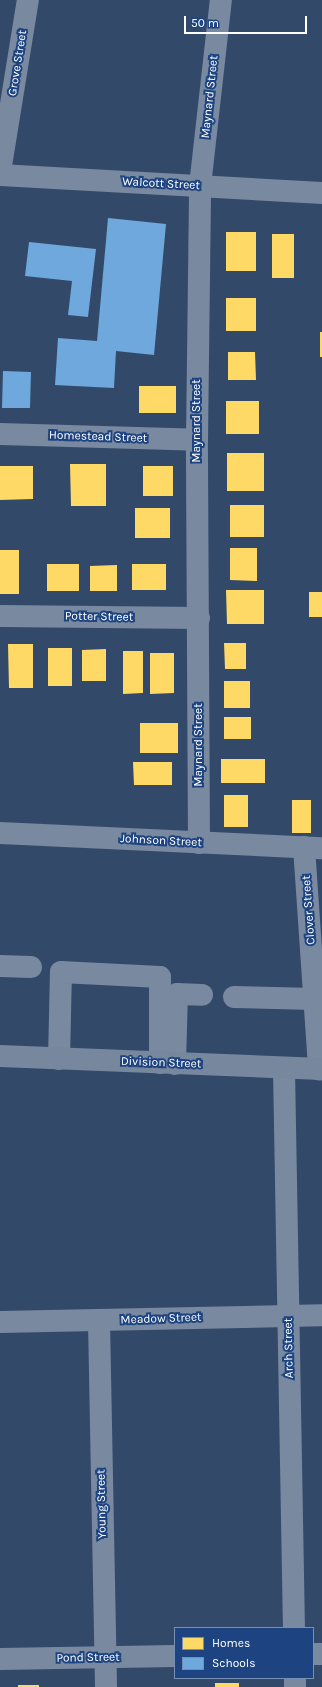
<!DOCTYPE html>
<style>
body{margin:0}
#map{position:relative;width:322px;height:1687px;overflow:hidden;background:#33496a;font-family:Karla,sans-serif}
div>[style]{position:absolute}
.homes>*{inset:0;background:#ffd966}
.schools>*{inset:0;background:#6fa8dc}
.minor>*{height:22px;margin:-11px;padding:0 11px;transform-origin:11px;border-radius:11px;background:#7989a0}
.major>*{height:22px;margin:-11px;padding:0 11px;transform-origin:11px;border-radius:11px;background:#77879e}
span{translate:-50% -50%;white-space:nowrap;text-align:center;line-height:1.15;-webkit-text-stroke:4px #1d4480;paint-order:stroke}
.street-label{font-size:12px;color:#fff}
.legend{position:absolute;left:174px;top:1627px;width:140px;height:52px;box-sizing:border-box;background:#1d4480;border:1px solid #778fb3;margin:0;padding:5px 7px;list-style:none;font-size:12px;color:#fff}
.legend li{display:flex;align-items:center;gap:8px;height:20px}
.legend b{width:20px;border:1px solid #778fb3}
.scale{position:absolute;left:184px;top:16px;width:123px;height:18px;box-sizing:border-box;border:2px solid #fff;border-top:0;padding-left:5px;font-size:12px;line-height:14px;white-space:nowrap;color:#fff;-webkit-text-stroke:3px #1d4480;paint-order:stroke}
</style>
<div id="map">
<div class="homes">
<div style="clip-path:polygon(226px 232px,256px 232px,256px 271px,226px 271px)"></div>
<div style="clip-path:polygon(272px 234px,294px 234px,294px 278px,272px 278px)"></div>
<div style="clip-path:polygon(226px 298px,256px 298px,256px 331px,226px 331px)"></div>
<div style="clip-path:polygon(320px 332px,322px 332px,322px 357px,320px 357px)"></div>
<div style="clip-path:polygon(228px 352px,255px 352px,256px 380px,228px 380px)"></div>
<div style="clip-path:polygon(139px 386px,176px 386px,176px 413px,139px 413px)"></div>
<div style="clip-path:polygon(226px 401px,259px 401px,259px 434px,226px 434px)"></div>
<div style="clip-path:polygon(227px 453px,264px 453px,264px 491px,227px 491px)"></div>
<div style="clip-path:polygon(70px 464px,106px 464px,106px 506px,71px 506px)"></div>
<div style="clip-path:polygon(0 466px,33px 466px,33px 499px,0 500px)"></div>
<div style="clip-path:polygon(143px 466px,173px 466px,173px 496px,143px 496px)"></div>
<div style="clip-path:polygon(230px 505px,264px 505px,264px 537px,230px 537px)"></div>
<div style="clip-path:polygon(135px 508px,170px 508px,170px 538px,135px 538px)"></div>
<div style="clip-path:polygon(230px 548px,257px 548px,257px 581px,230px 580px)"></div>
<div style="clip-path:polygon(0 550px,19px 550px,19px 594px,0 594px)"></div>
<div style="clip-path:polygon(47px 564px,79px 564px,79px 591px,47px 591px)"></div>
<div style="clip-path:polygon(132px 564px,166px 564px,166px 590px,132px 590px)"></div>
<div style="clip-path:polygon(117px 565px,117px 591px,90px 591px,90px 566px)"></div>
<div style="clip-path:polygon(226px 590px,264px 590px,264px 624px,227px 624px)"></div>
<div style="clip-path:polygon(309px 592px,322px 592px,322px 617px,309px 617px)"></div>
<div style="clip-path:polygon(224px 643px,246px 643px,246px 669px,225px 669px)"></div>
<div style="clip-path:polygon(8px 644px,33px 644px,33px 688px,9px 688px)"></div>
<div style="clip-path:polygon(48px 648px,72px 648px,72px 686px,48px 686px)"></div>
<div style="clip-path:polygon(106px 649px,106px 681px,82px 681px,82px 650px)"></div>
<div style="clip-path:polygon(123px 651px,143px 651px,143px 693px,123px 694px)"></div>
<div style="clip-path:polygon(150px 653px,174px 653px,174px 693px,150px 694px)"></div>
<div style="clip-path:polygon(224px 681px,250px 681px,250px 708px,224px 708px)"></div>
<div style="clip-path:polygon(224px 717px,251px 717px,251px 739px,224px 739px)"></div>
<div style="clip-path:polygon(140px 723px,178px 723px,178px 753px,140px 753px)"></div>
<div style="clip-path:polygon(221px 759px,265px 759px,265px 783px,221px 783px)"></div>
<div style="clip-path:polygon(133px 762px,172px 762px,172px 785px,134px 785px)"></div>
<div style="clip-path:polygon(224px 795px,248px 795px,248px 827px,224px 827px)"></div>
<div style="clip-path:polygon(292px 800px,311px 800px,311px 833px,292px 833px)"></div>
<div style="clip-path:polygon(215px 1683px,239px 1683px,239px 1687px,215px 1687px)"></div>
<div style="clip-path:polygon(18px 1685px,39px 1685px,39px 1687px,18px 1687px)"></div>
</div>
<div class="schools">
<div style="clip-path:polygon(108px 218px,166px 224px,154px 355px,116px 351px,114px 388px,55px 385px,58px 338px,97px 341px)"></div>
<div style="clip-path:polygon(29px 242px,96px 249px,88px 317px,68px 315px,72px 281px,25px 276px)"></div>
<div style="clip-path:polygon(3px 371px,31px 372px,30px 408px,2px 408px)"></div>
</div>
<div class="minor">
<div style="left:0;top:172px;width:174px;rotate:-80.8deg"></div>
<div style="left:0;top:175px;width:323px;rotate:3.2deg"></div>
<div style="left:0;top:434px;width:197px;rotate:1.7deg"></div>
<div style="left:0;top:616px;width:199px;rotate:0.6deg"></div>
<div style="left:0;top:833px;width:322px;rotate:2.7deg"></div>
<div style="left:199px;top:843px;width:403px;rotate:-90.3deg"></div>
<div style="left:197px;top:440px;width:254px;rotate:-89.3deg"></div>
<div style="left:200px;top:186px;width:187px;rotate:-83.6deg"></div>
<div style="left:304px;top:847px;width:223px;rotate:86.1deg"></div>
<div style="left:0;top:966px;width:31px;rotate:2deg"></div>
<div style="left:234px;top:997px;width:81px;rotate:1.4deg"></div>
<div style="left:59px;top:1059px;width:87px;rotate:-88.7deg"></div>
<div style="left:61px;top:972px;width:99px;rotate:2.9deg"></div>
<div style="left:160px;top:977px;width:86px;rotate:90deg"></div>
<div style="left:175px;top:1064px;width:70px;rotate:-88.4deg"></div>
<div style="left:177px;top:994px;width:25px;rotate:2deg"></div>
<div style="left:284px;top:1069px;width:559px;rotate:88.98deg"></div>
<div style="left:99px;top:1321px;width:366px;rotate:88.9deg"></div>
<div style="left:0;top:1322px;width:322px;rotate:-1.2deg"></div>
<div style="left:313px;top:1654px;width:9px"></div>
<div style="left:0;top:1659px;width:175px;rotate:-1deg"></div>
<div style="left:295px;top:1678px;width:9px;rotate:90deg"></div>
</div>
<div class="major">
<div style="left:0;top:1056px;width:322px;rotate:2.3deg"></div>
</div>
<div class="street-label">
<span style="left:18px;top:63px;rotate:-81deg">Grove Street</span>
<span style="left:210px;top:97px;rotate:-84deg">Maynard Street</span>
<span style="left:161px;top:184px;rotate:3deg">Walcott Street</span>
<span style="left:197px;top:421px;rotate:-90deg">Maynard Street</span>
<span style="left:98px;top:437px;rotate:2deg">Homestead Street</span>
<span style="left:99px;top:617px;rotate:1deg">Potter Street</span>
<span style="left:199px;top:745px;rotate:-90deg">Maynard Street</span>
<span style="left:161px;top:841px;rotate:3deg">Johnson Street</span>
<span style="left:309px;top:910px;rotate:-94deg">Clover Street</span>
<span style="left:161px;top:1063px;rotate:2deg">Division Street</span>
<span style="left:161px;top:1319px;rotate:-2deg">Meadow Street</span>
<span style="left:289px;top:1348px;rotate:-91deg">Arch Street</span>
<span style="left:102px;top:1504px;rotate:-91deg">Young Street</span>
<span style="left:88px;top:1658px;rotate:-1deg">Pond Street</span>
</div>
<ul class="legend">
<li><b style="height:11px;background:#ffd966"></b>Homes</li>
<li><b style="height:11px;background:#6fa8dc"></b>Schools</li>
</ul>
<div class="scale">50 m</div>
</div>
